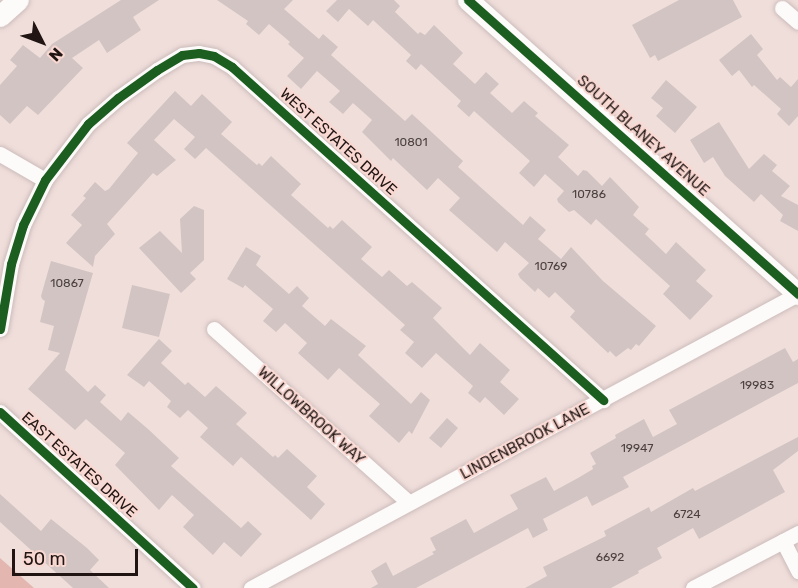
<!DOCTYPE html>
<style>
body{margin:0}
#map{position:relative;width:798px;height:588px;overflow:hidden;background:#f0dedb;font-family:Rubik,sans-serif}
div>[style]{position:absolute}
.forest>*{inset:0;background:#e3b6af}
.building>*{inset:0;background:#d2c4c2}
.roads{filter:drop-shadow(0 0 2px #cbbcba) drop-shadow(0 0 2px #cbbcba)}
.street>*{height:15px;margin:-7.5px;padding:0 7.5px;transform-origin:7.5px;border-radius:7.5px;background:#fdfafa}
.secondary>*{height:21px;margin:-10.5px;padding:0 10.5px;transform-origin:10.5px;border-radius:10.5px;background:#fdfafa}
.cycleway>*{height:9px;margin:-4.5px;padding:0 4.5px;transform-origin:4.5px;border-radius:4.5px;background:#1b5e20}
span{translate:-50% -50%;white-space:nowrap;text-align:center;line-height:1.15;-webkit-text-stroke:4.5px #f9d8d2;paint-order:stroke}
.number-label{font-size:12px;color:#4c413f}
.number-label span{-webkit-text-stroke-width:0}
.street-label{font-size:15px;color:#201513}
.north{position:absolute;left:12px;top:12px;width:60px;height:60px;-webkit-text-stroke:4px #f9d8d2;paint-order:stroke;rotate:132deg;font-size:16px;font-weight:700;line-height:24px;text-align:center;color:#201513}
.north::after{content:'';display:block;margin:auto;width:21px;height:27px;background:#201513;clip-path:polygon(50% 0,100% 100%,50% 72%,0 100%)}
.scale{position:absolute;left:12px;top:549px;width:126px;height:27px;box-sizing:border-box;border:3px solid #201513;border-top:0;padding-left:8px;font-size:18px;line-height:21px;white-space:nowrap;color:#201513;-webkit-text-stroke:4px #f9d8d2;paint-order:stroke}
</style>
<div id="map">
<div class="forest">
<div style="clip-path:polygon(0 558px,34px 588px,0 588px)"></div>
</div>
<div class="building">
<div style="clip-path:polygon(121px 0,159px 0,133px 17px,141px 30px,107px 53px,99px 40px,72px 58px,83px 68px,38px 115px,27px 106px,10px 124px,0 115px,0 85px,17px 66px,10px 60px,23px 45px,40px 58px,52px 44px)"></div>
<div style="clip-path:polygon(217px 0,293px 0,284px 9px,319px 39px,323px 34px,338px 47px,331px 55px,405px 121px,412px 114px,463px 161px,458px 167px,523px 225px,530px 216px,546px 230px,538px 239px,561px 259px,571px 247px,603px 281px,656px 326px,639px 346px,636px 344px,631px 350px,628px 348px,616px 357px,610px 351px,608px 353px,570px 317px,575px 311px,555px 292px,549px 298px,538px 288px,535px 292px,520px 278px,518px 274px,529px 263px,505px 242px,497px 252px,449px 210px,460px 198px,438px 178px,427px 190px,393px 158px,391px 161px,362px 132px,372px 120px,353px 103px,343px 114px,329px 102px,340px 91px,317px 71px,301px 89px,287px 76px,304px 58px,288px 44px,290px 42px,269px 24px,259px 35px,246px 24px,248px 21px)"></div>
<div style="clip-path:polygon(337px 0,394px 0,400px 6px,395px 12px,418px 34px,420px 32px,425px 35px,434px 25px,463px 53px,453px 64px,475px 84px,486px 72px,499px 84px,490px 93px,512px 113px,524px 101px,538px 113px,535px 116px,569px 145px,558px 157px,578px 176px,583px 170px,587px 171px,602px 186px,610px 177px,639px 207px,633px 215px,649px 229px,645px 234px,666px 254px,676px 242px,706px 270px,696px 281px,713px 296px,690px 320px,663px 294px,670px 286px,596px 219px,591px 225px,574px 210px,569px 212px,558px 202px,557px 199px,564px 191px,545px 174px,534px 187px,519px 173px,530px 161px,474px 111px,469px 117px,457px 106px,461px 101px,421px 64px,416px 70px,406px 61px,411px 55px,373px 20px,368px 26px,349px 9px,338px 22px,326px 11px)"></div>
<div style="clip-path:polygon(679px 0,733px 0,742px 17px,658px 61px,655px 55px,650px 58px,632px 25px)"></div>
<div style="clip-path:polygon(751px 34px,763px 49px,757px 55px,777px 80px,780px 77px,791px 87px,798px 79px,798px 116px,789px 126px,777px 114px,781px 109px,754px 85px,752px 87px,739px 70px,732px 76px,719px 60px)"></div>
<div style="clip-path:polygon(666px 80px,697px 107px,675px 133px,656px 116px,663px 108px,651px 98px)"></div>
<div style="clip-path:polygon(175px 91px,191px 106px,202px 94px,232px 122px,221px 134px,257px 165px,259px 163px,262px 166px,271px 156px,301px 184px,291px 195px,328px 228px,330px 226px,333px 229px,342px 220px,372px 247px,361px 259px,382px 277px,389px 270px,407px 286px,412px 282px,442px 308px,433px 318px,470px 355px,480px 343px,510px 370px,500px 382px,519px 399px,504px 415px,485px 397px,480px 403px,468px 393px,473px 386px,436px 353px,422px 368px,405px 353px,414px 342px,400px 330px,405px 325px,206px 148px,195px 159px,184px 149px,195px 137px,174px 119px,154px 140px,176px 160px,157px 176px,153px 173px,107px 224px,115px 234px,95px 256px,93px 267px,66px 243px,82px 225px,71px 215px,86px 198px,83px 196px,95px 182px,105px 191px,109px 189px,138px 153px,127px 143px)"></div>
<div style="clip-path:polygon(719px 122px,749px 169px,764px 154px,777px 165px,772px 171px,790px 186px,781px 196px,798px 205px,798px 231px,780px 221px,783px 215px,761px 194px,754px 202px,725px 176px,713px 157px,704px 163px,690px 140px)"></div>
<div style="clip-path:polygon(194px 206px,204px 210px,204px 260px,190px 273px,196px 279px,181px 293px,139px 248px,160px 231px,182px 253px,180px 219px)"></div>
<div style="clip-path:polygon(246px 247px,261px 256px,256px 265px,289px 294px,297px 286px,309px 298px,302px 306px,325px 326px,331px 319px,366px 346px,358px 355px,411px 404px,421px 392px,430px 400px,412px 434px,409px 431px,399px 443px,369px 416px,380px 404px,357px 384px,339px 368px,328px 380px,298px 353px,307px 343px,285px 323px,276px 332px,263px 321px,273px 309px,245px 285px,243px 288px,227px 279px)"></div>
<div style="clip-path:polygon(51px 261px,93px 273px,65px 370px,88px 392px,95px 385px,106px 395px,100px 402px,121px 421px,128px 412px,148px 429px,179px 458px,171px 466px,241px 528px,248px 521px,262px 534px,241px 557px,224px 542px,213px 555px,183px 527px,194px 515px,172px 495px,159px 510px,115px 465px,125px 453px,86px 419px,75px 430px,28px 389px,60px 353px,48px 350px,54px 326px,40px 322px,45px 301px,42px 299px,41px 296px)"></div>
<div style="clip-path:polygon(132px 285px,170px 294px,159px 337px,122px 328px)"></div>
<div style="clip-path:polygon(159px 339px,172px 351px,161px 363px,185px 385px,188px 382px,205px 397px,216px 386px,247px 413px,236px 424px,273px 457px,275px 455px,278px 458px,287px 449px,317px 476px,307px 487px,325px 504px,311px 520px,241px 457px,233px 466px,200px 437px,208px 428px,188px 410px,180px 418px,167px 407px,171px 401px,149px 381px,144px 387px,127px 375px)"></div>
<div style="clip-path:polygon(785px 348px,793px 362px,798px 359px,798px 383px,623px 477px,629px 487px,592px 506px,587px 496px,543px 519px,548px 530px,533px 538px,528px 528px,416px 588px,371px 588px,378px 584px,371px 571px,386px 562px,393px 576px,434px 554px,432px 552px,436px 550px,430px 538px,451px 527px,466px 519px,474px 533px,518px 509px,510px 495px,546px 477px,554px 491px,578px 478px,593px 469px,592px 466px,596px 464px,590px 453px,616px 438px,615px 435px,644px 419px,653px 437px,677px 424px,669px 410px)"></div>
<div style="clip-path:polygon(447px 418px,458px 428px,441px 448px,429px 438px)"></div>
<div style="clip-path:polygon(798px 437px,798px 451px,773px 470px,785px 492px,699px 539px,693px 528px,657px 548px,662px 558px,638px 571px,639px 573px,611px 588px,525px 588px,547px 576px,543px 567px,606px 536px,604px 531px,649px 507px,651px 512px,693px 488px,695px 491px)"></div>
<div style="clip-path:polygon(0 494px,41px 531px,51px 519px,87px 548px,99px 560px,90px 570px,109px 588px,73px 588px,0 522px)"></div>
</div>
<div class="roads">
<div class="street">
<div style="left:782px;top:8px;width:21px;rotate:41deg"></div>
<div style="left:0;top:154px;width:52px;rotate:30deg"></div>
<div style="left:0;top:329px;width:66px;rotate:-80.4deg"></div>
<div style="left:11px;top:264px;width:41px;rotate:-72.9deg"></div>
<div style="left:23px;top:225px;width:50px;rotate:-63.9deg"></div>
<div style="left:45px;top:180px;width:71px;rotate:-52.5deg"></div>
<div style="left:88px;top:124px;width:40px;rotate:-41deg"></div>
<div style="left:118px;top:98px;width:48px;rotate:-35.7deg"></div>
<div style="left:157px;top:70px;width:29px;rotate:-31deg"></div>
<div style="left:182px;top:55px;width:17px;rotate:-7deg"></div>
<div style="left:199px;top:53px;width:15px;rotate:11deg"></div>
<div style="left:214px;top:56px;width:21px;rotate:31deg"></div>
<div style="left:232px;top:67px;width:499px;rotate:41.9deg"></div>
<div style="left:214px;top:329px;width:261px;rotate:41.7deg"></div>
<div style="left:0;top:412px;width:261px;rotate:42.4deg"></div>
<div style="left:783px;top:541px;width:34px;rotate:63deg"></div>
<div style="left:251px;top:588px;width:621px;rotate:-28.26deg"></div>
<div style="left:693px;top:588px;width:119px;rotate:-27.6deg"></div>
</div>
<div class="secondary">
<div style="left:468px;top:0;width:442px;rotate:41.7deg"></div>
<div style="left:0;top:16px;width:24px;rotate:-42deg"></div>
</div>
</div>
<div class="cycleway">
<div style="left:468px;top:0;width:442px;rotate:41.7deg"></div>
<div style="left:0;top:329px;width:66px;rotate:-80.4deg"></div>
<div style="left:11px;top:264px;width:41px;rotate:-72.9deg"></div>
<div style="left:23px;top:225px;width:50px;rotate:-63.9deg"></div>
<div style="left:45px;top:180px;width:71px;rotate:-52.5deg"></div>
<div style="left:88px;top:124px;width:40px;rotate:-41deg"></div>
<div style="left:118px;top:98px;width:48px;rotate:-35.7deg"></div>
<div style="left:157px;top:70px;width:29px;rotate:-31deg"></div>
<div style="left:182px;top:55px;width:17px;rotate:-7deg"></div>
<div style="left:199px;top:53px;width:15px;rotate:11deg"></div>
<div style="left:214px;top:56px;width:21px;rotate:31deg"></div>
<div style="left:232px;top:67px;width:499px;rotate:41.9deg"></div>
<div style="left:0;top:412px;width:261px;rotate:42.4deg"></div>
</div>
<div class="number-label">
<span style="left:411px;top:143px">10801</span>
<span style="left:589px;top:195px">10786</span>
<span style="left:551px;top:267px">10769</span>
<span style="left:67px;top:284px">10867</span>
<span style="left:757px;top:386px">19983</span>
<span style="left:637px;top:449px">19947</span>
<span style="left:687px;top:515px">6724</span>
<span style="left:610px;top:558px">6692</span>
</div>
<div class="street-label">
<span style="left:643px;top:136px;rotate:42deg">SOUTH BLANEY AVENUE</span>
<span style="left:338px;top:142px;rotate:42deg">WEST ESTATES DRIVE</span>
<span style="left:311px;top:416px;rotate:42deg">WILLOWBROOK WAY</span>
<span style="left:525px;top:442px;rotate:-28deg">LINDENBROOK LANE</span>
<span style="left:79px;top:465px;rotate:42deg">EAST ESTATES DRIVE</span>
</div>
<div class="north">N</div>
<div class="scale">50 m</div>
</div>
